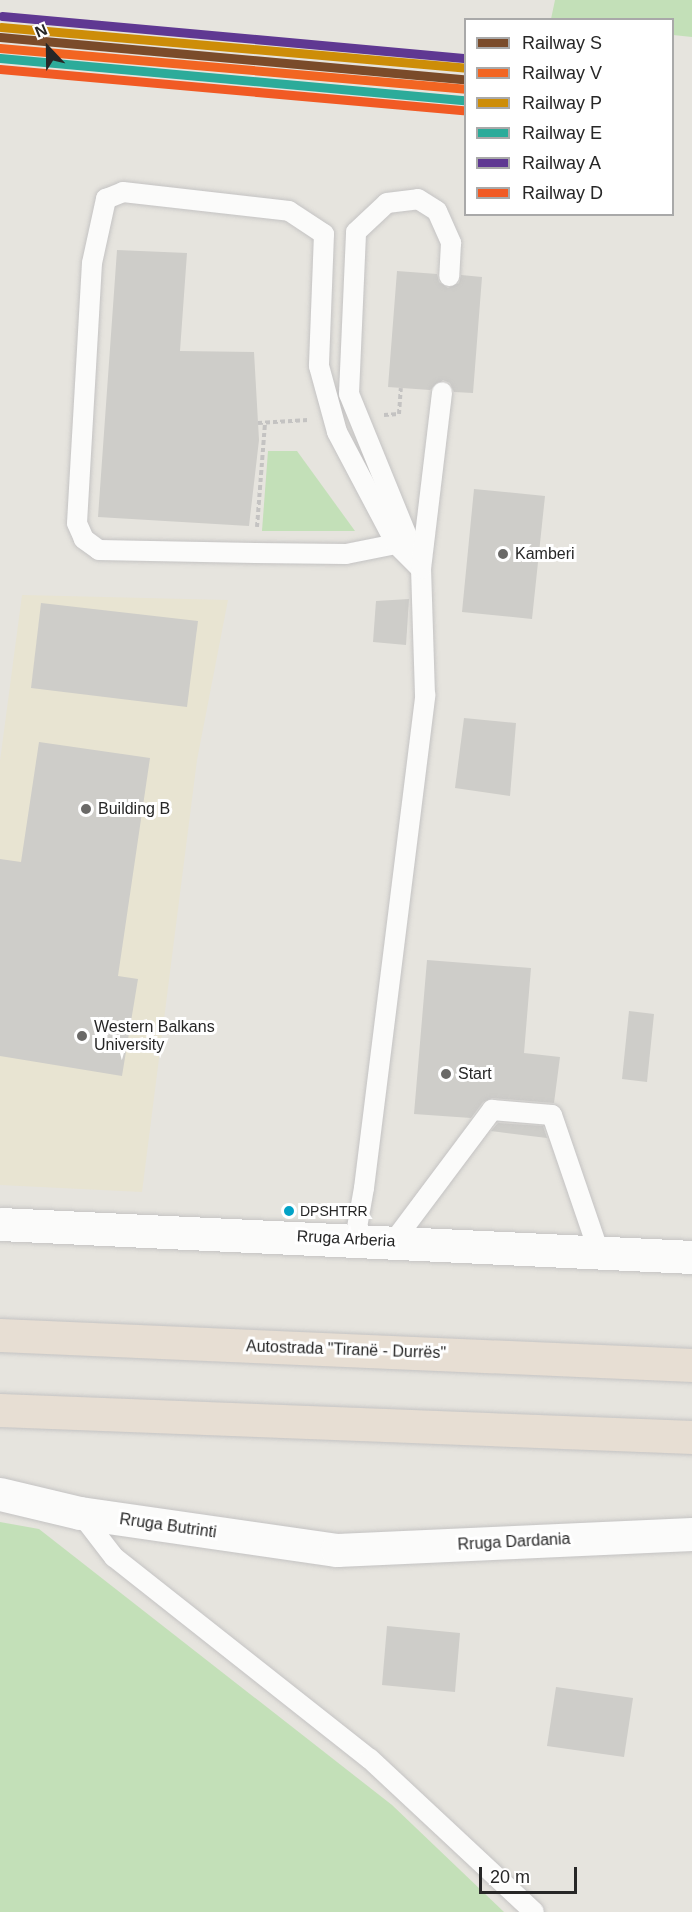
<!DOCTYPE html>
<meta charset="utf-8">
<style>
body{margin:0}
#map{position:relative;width:692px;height:1912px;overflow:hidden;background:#e6e4de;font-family:Arial,sans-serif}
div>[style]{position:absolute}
.education>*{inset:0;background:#e8e4d2}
.green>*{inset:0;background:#c3e0b8}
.building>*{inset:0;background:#cecdc9}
.path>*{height:4px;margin-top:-2px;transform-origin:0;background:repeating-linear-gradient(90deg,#c4c3c2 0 4.5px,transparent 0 7.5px)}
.roads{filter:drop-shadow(0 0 2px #c4c3c3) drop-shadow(0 0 2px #c4c3c3)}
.lane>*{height:20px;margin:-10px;padding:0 10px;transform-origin:10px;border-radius:10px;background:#fbfbfa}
.secondary>*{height:33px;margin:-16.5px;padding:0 16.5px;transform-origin:16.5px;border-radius:16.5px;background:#fbfbfa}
.highway>*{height:33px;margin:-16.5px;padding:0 16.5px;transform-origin:16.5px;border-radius:16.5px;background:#e7ded3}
.rail-1>*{height:9px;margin:-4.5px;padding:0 4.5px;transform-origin:4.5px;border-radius:4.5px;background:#7a4b2a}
.rail-2>*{height:9px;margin:-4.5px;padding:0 4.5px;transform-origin:4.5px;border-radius:4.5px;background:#f26522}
.rail-3>*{height:9px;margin:-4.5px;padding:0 4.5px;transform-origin:4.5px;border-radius:4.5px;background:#cd8d08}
.rail-4>*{height:9px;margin:-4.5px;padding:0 4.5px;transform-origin:4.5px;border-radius:4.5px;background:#2cab9a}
.rail-5>*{height:9px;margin:-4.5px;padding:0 4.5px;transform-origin:4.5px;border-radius:4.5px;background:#5f3892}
.rail-6>*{height:9px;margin:-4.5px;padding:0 4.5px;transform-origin:4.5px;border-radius:4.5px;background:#f15a24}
.dots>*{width:16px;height:16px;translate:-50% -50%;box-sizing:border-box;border:3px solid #fff;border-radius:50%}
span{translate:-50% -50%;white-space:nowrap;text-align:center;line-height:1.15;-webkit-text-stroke:6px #fff;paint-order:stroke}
.bus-label{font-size:14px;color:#272727}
.left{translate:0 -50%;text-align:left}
.poi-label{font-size:16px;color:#272727}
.street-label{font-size:16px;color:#272727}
.legend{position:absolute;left:464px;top:18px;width:210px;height:198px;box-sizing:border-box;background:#fff;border:2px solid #a9a9a9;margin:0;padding:8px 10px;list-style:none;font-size:18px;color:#272727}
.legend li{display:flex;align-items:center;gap:12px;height:30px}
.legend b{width:30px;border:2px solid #a9a9a9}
.north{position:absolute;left:18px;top:18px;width:60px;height:60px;-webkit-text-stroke:4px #fff;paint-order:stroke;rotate:338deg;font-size:16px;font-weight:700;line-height:24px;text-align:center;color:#272727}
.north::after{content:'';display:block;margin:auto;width:21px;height:27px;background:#272727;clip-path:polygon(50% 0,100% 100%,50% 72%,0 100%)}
.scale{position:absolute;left:479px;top:1867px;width:98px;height:27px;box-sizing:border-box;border:3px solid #272727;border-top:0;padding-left:8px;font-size:18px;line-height:21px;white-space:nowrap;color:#272727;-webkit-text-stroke:4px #fff;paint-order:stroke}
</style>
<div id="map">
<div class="education">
<div style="clip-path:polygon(22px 595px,228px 600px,197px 760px,142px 1192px,0 1185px,0 761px)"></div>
</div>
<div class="green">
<div style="clip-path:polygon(555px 0,692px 0,692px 37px,673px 35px,672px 20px,551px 19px)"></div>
<div style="clip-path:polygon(268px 451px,297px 451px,355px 531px,262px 531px)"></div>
<div style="clip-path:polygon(0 1522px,39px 1529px,392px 1805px,504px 1912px,0 1912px)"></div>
</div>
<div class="building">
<div style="clip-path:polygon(117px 250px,187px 253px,180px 351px,254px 352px,259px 440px,249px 526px,98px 517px)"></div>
<div style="clip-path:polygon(397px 271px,437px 274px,439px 282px,448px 288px,459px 283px,461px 275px,482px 277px,473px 393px,454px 392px,450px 383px,443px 380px,430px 390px,388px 387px)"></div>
<div style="clip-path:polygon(474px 489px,545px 496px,532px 619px,462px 612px)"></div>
<div style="clip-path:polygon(409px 599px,406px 645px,373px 642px,376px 601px)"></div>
<div style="clip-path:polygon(41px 603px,198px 621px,187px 707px,31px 688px)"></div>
<div style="clip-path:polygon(464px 718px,516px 723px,510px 796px,455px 788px)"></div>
<div style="clip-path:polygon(39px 742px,150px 758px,118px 976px,138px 979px,122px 1076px,0 1056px,0 859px,21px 862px)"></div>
<div style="clip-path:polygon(427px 960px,531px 968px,524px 1053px,560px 1057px,554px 1103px,492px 1098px,483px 1102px,471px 1118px,414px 1114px)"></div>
<div style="clip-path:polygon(629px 1011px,654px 1014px,647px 1082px,622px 1079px)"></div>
<div style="clip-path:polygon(498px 1123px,543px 1126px,547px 1138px,491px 1131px)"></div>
<div style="clip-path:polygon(387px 1626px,460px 1633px,455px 1692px,382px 1685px)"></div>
<div style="clip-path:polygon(556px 1687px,633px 1698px,624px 1757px,547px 1746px)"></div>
</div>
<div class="path">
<div style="left:384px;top:415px;width:15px;rotate:-4deg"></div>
<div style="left:399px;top:414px;width:26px;rotate:-86deg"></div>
<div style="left:258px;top:423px;width:50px;rotate:-3.4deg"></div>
<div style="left:257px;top:527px;width:104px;rotate:-85.6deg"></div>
</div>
<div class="roads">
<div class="lane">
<div style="left:396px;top:544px;width:51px;rotate:168.7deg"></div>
<div style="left:346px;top:554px;width:91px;rotate:-179.4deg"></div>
<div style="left:255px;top:553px;width:156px;rotate:-178.9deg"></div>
<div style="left:99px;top:550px;width:19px;rotate:-144deg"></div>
<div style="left:84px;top:539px;width:17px;rotate:-114deg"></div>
<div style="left:77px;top:523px;width:260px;rotate:-86.7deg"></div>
<div style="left:92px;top:263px;width:66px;rotate:-77.7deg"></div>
<div style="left:106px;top:199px;width:18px;rotate:-22deg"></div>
<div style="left:123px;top:192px;width:167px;rotate:6.5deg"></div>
<div style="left:289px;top:211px;width:42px;rotate:33.3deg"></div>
<div style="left:324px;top:234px;width:132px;rotate:92.2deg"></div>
<div style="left:319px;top:366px;width:68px;rotate:74.7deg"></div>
<div style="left:337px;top:432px;width:127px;rotate:62.2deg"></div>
<div style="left:396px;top:544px;width:35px;rotate:45deg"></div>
<div style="left:416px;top:558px;width:177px;rotate:-112.2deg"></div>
<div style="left:349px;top:394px;width:162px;rotate:-87.5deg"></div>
<div style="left:356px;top:232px;width:42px;rotate:-43.1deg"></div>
<div style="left:387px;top:203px;width:31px;rotate:-7deg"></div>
<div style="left:418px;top:199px;width:22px;rotate:32deg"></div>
<div style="left:437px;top:211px;width:35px;rotate:66deg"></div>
<div style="left:451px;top:243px;width:33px;rotate:93deg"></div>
<div style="left:355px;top:1239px;width:52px;rotate:-80deg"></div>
<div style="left:364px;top:1188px;width:497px;rotate:-82.9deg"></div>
<div style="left:425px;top:695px;width:126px;rotate:-91.8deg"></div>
<div style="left:421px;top:569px;width:178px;rotate:-83.2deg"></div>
<div style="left:394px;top:1241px;width:164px;rotate:-53.2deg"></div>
<div style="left:492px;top:1110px;width:60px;rotate:4.8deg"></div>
<div style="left:552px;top:1115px;width:145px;rotate:71.1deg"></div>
<div style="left:80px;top:1513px;width:56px;rotate:52.3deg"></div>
<div style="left:114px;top:1557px;width:326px;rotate:38.3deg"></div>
<div style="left:370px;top:1759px;width:224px;rotate:43deg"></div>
</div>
<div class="secondary">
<div style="left:0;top:1224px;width:693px;rotate:2.73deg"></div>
<div style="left:0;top:1494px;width:82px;rotate:13.4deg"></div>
<div style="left:80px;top:1513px;width:260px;rotate:8.2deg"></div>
<div style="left:337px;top:1550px;width:355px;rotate:-2.6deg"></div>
</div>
<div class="highway">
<div style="left:0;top:1335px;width:693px;rotate:2.48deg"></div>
<div style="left:0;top:1410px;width:693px;rotate:2.23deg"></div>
</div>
</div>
<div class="rail-1">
<div style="left:0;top:37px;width:468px;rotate:5.2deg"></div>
</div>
<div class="rail-2">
<div style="left:0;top:48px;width:467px;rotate:5deg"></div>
</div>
<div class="rail-3">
<div style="left:1px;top:27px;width:467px;rotate:5deg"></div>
</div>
<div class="rail-4">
<div style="left:0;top:58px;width:466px;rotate:5.2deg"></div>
</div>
<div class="rail-5">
<div style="left:2px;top:16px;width:466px;rotate:5.2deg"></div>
</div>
<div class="rail-6">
<div style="left:0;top:69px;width:465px;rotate:5.1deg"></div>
</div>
<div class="dots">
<div style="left:503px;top:554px;background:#6a6967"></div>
<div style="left:86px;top:809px;background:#6a6967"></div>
<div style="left:82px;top:1036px;background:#6a6967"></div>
<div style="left:446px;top:1074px;background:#6a6967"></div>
<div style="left:289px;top:1211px;background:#02a2c6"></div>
</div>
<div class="bus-label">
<span class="left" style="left:300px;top:1211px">DPSHTRR</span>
</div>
<div class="poi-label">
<span class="left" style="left:515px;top:554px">Kamberi</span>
<span class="left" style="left:98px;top:809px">Building B</span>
<span class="left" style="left:94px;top:1036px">Western Balkans<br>University</span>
<span class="left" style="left:458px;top:1074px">Start</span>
</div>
<div class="street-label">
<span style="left:346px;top:1239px;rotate:3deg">Rruga Arberia</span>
<span style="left:346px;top:1350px;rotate:2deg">Autostrada "Tiranë - Durrës"</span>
<span style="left:168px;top:1526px;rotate:8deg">Rruga Butrinti</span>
<span style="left:514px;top:1542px;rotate:-3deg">Rruga Dardania</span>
</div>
<ul class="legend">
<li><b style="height:8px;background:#7a4b2a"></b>Railway S</li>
<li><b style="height:8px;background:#f26522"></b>Railway V</li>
<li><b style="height:8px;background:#cd8d08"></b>Railway P</li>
<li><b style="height:8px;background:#2cab9a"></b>Railway E</li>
<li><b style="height:8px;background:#5f3892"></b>Railway A</li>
<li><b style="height:8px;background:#f15a24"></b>Railway D</li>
</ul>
<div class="north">N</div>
<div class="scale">20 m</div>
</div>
